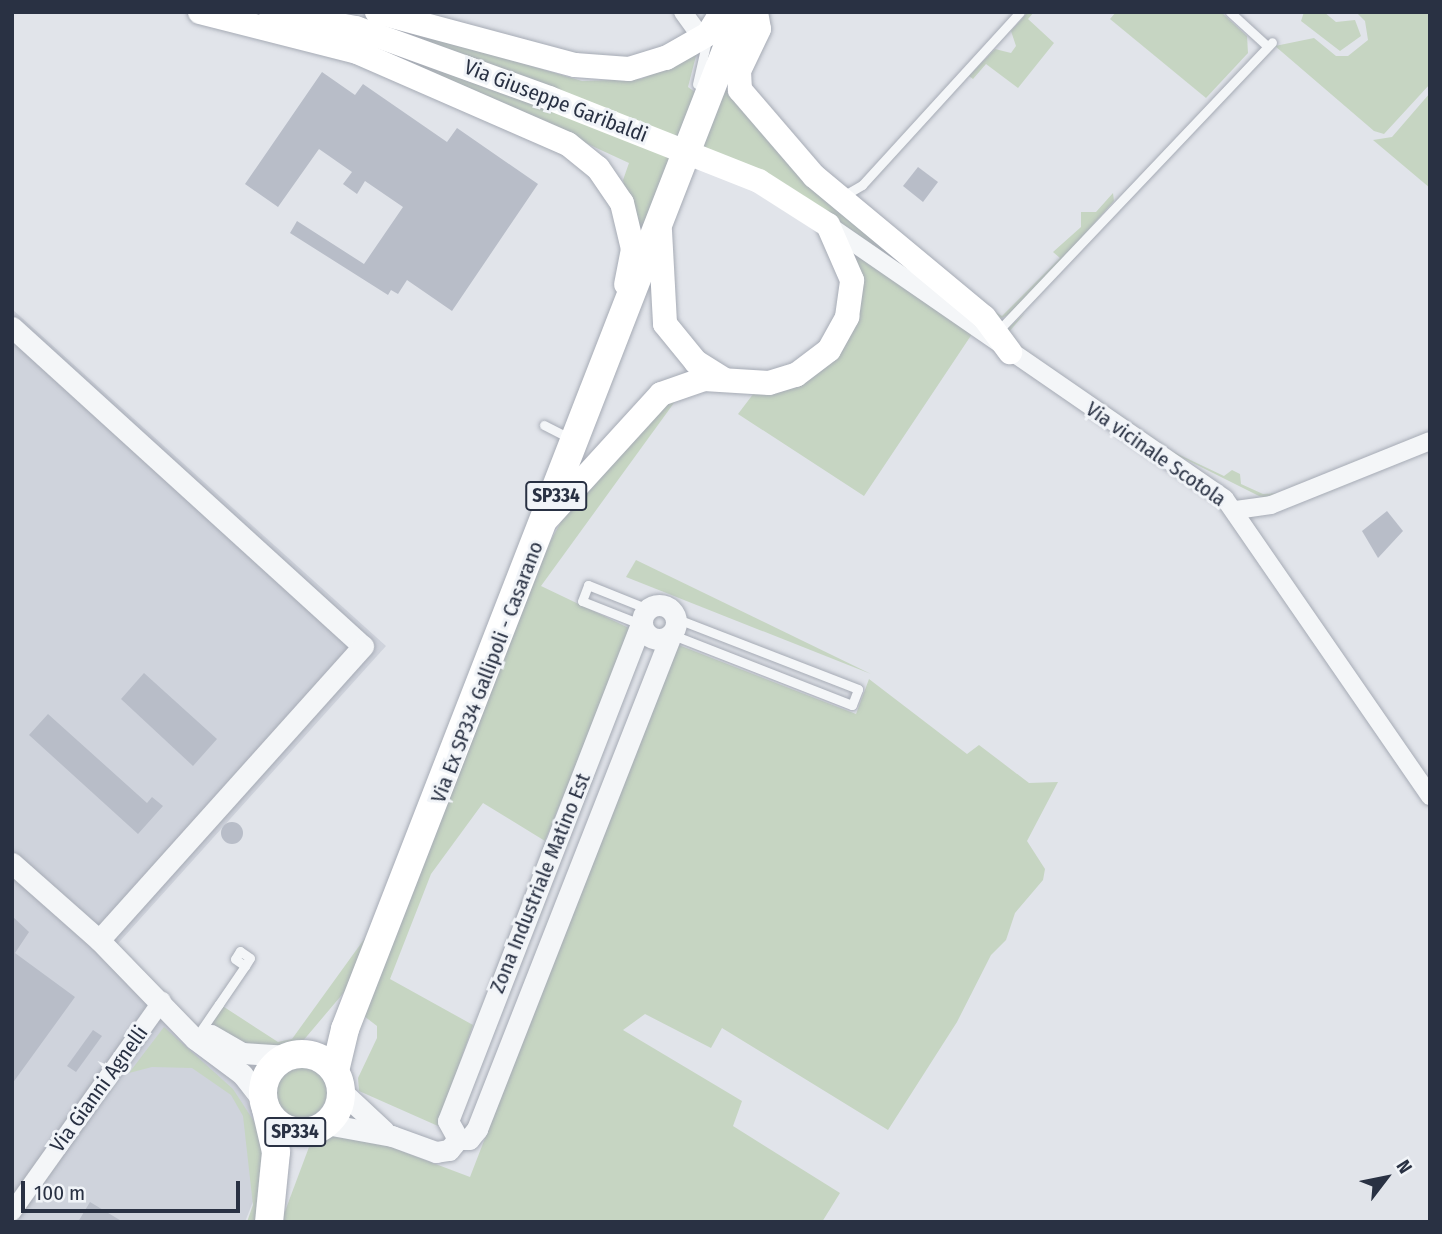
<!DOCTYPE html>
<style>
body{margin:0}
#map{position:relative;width:1442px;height:1234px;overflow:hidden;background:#e1e4ea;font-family:"Fira Sans Condensed",sans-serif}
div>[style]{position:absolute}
.built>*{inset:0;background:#cfd3dc}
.green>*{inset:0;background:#c6d5c2}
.round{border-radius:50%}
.building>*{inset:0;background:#b8bdc8}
.roads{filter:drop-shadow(0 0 2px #a6abb5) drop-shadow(0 0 2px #a6abb5)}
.service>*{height:9px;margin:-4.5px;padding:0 4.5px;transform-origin:4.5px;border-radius:4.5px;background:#f4f6f8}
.minor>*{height:18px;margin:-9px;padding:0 9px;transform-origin:9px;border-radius:9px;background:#f4f6f8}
.tertiary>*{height:21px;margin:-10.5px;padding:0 10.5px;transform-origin:10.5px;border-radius:10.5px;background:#f4f6f8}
.tertiary>.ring{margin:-10.5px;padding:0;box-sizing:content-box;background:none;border:21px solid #f4f6f8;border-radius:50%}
.secondary>*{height:24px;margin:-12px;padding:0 12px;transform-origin:12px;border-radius:12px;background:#fff}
.primary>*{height:28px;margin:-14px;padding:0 14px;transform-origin:14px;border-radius:14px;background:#fff}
.primary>.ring{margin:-14px;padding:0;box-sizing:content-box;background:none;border:28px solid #fff;border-radius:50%}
.secondary-bridge>*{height:24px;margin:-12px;padding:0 12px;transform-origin:12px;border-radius:12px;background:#fff}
span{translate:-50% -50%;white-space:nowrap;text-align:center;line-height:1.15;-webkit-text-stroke:6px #f1f4f8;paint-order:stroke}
.shield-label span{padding:2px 5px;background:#f1f4f8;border:2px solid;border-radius:5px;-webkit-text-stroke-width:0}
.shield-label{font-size:19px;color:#293143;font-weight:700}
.street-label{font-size:21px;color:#293143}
.frame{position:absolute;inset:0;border:14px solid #293143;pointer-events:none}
.north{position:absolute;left:1351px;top:1143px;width:70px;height:70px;-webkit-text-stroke:5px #f1f4f8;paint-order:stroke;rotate:58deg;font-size:19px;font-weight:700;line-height:28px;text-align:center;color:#293143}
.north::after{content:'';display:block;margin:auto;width:24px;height:32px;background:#293143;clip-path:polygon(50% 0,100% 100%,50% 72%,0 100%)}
.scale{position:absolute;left:21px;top:1181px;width:219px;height:32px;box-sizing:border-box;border:4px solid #293143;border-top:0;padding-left:9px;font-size:21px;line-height:24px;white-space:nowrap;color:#293143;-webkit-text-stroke:5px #f1f4f8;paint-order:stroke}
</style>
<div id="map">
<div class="built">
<div style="clip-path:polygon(12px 309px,386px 646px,103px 960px,240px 1088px,259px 1122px,261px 1181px,245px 1222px,12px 1222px)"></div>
</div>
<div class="green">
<div style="clip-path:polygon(311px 12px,377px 20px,582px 81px,641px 79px,697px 52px,688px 87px,699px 95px,682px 140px)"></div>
<div style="clip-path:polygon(1028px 12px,1034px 12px,1028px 19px,1054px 43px,1018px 88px,986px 64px,973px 79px,969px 76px,995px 49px,1011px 53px,1016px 46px,1011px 31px)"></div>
<div style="clip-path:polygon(1116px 12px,1221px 12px,1247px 36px,1248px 53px,1206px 98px,1110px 19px)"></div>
<div style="clip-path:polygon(1304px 12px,1324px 12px,1336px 22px,1355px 20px,1361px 36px,1340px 51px,1301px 21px)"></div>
<div style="clip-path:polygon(1356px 12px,1430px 12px,1430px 84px,1384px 134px,1374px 131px,1275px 46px,1314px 38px,1336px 56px,1348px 56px,1368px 40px,1365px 21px)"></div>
<div style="clip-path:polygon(343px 31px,676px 154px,640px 253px,623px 180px,629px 163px)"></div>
<div style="clip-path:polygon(726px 82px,988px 325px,702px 148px)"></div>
<div style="clip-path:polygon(1430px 93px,1430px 188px,1373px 140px,1392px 137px)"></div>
<div style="clip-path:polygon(1113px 193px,1114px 201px,1072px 248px,1013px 312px,1002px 318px,988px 314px,865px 215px,857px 205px,967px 295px,1002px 316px,1060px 258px,1053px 252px,1081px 227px,1081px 212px,1096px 212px)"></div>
<div style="clip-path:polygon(851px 249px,972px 334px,864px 496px,738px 414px,757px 389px,828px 361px)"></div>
<div style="clip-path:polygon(1025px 313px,1009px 332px,1014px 341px,1061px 378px,1165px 448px,1224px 476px,1232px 470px,1240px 474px,1241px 484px,1263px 494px,1279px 493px,1430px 434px,1267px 498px,1259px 496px,1135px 434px,1011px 340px,1006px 330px)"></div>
<div style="clip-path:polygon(679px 396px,541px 586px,631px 629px,545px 841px,483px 803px,431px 874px,390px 979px,473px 1025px,438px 1126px,359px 1091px,358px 1078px,377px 1038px,377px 1026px,364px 1016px,549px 544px,570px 505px,657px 403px)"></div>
<div style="clip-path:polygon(636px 560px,871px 674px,626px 577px)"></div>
<div style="clip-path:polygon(676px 644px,856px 714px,869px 679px,967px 754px,979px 745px,1029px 783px,1058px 782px,1027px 841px,1045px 869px,1043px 880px,1015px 913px,1006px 940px,991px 955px,957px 1022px,888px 1130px,722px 1028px,711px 1048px,645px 1014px,623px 1030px,742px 1101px,733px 1126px,840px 1193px,822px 1222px,281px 1222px,312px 1139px,332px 1132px,356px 1134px,470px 1177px)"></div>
<div style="clip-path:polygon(365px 938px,369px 942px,346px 990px,302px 1042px,269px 1052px,229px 1037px,212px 1024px,221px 1005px,278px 1042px,292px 1039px)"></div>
<div style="clip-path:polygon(164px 1027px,233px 1089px,257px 1126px,265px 1166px,258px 1222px,247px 1222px,253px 1205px,243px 1116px,231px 1095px,192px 1068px,152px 1067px,129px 1073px)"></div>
<div class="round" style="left:275px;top:1066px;width:52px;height:52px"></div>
</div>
<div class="building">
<div style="clip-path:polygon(322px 72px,355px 95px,363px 84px,447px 142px,457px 128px,538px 184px,452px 311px,407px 280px,398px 294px,391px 290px,388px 295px,290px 233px,297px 221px,364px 264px,403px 207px,365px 181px,357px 194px,343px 184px,352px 172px,319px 149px,278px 207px,245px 184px)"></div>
<div style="clip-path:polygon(918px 167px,938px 182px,923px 202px,903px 186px)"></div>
<div style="clip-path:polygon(1387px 511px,1403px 531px,1378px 558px,1362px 531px)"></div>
<div style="clip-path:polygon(144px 673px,217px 739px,193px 766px,121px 699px)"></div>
<div style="clip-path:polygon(48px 714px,147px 803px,152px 797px,163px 806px,138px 834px,29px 735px)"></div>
<div class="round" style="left:221px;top:822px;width:22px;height:22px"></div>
<div style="clip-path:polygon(12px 916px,29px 932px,15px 953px,75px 997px,12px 1084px)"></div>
<div style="clip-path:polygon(93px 1030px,102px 1036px,76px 1072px,67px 1066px)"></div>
<div style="clip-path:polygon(90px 1202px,123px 1222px,78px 1222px)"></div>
</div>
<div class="roads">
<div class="service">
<div style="left:1230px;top:12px;width:47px;rotate:42.4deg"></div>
<div style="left:697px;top:84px;width:45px;rotate:-77.2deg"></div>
<div style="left:843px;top:196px;width:22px;rotate:-30deg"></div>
<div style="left:862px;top:185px;width:234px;rotate:-47.6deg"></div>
<div style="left:998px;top:331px;width:398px;rotate:-46.5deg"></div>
<div style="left:544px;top:425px;width:30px;rotate:27deg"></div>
<div style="left:640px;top:624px;width:62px;rotate:-158.4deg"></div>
<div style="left:582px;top:601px;width:17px;rotate:-69deg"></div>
<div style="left:588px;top:585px;width:65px;rotate:21.8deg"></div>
<div style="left:673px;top:635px;width:192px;rotate:21.4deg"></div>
<div style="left:852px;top:705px;width:17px;rotate:-69deg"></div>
<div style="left:858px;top:689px;width:196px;rotate:-158.8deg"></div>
<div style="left:195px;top:1039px;width:42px;rotate:-55.6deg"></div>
<div style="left:219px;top:1004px;width:46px;rotate:-55.6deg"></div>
<div style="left:245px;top:966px;width:9px;rotate:-58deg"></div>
<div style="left:250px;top:958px;width:12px;rotate:-145deg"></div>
<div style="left:240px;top:951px;width:9px;rotate:122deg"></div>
<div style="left:235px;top:959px;width:12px;rotate:35deg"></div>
</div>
<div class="minor">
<div style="left:683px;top:12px;width:29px;rotate:54deg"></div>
<div style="left:828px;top:225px;width:482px;rotate:34.6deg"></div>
<div style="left:1225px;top:499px;width:361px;rotate:55.4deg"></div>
<div style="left:1236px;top:510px;width:35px;rotate:-8deg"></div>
<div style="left:1271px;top:505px;width:171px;rotate:-21.9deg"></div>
<div style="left:12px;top:1212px;width:259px;rotate:-54.6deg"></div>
</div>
<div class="tertiary">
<div style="left:12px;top:327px;width:474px;rotate:42.3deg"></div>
<div style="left:363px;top:646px;width:395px;rotate:131.9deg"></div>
<div class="ring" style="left:642px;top:605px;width:13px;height:13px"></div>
<div style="left:641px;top:624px;width:533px;rotate:111.22deg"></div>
<div style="left:448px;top:1121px;width:21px;rotate:61deg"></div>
<div style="left:458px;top:1139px;width:11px"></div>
<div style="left:469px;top:1139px;width:13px;rotate:-51deg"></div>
<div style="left:477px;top:1129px;width:531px;rotate:-68.56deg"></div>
<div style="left:12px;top:863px;width:116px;rotate:41.5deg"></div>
<div style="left:99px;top:940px;width:138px;rotate:45.9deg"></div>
<div style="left:195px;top:1039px;width:59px;rotate:36.7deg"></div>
<div style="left:242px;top:1074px;width:34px;rotate:52deg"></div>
<div style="left:211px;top:1035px;width:36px;rotate:30deg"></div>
<div style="left:242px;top:1053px;width:46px;rotate:3.7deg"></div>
<div style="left:341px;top:1091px;width:59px;rotate:42.9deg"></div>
<div style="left:326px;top:1124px;width:67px;rotate:10.3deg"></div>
<div style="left:392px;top:1136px;width:47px;rotate:20deg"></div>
<div style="left:436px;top:1152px;width:13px;rotate:-9deg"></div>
<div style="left:449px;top:1150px;width:14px;rotate:-51deg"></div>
</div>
<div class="secondary">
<div style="left:200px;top:12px;width:162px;rotate:14.3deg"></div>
<div style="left:357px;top:52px;width:230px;rotate:23.6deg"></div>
<div style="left:568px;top:144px;width:38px;rotate:39deg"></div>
<div style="left:598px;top:168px;width:42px;rotate:55.6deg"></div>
<div style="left:622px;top:203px;width:47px;rotate:76.6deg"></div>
<div style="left:633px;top:249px;width:36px;rotate:101deg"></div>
<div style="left:271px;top:12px;width:86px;rotate:10.7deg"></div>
<div style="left:356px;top:28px;width:205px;rotate:19.9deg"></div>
<div style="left:377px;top:12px;width:205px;rotate:15deg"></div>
<div style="left:575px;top:65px;width:54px;rotate:4.2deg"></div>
<div style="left:629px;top:69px;width:39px;rotate:-17deg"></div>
<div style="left:666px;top:58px;width:48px;rotate:-29.7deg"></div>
<div style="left:708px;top:34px;width:26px;rotate:-58deg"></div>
<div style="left:756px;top:12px;width:17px;rotate:80deg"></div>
<div style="left:759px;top:29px;width:47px;rotate:115.5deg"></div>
<div style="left:739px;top:71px;width:19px;rotate:87deg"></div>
<div style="left:740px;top:90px;width:113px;rotate:49.3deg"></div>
<div style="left:814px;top:176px;width:221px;rotate:39.7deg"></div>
<div style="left:984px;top:317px;width:44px;rotate:53.4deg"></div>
<div style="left:660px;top:231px;width:93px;rotate:86.9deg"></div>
<div style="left:665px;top:324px;width:49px;rotate:50.8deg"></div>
<div style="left:696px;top:362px;width:32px;rotate:32deg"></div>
<div style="left:547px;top:519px;width:169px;rotate:-47.6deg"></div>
<div style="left:661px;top:394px;width:46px;rotate:-19.2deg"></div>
<div style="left:704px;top:379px;width:65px;rotate:3.5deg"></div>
<div style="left:769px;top:383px;width:28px;rotate:-17deg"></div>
<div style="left:796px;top:375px;width:41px;rotate:-37.1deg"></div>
<div style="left:829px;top:350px;width:38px;rotate:-61deg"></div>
<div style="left:847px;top:317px;width:37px;rotate:-82deg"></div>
<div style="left:852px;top:280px;width:60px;rotate:-113.6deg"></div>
</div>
<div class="primary">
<div class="ring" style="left:263px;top:1054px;width:50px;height:50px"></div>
<div style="left:335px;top:1071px;width:43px;rotate:-76.6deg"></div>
<div style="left:345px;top:1029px;width:1091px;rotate:-68.73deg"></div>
<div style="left:266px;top:1109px;width:44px;rotate:76.9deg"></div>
<div style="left:276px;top:1152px;width:70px;rotate:95.7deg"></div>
</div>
</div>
<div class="secondary-bridge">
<div style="left:549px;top:98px;width:226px;rotate:21.6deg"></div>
<div style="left:759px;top:181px;width:82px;rotate:32.5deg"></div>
</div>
<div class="shield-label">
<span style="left:556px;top:496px">SP334</span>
<span style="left:295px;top:1132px">SP334</span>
</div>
<div class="street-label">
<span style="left:556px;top:101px;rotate:21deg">Via Giuseppe Garibaldi</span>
<span style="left:1156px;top:454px;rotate:35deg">Via vicinale Scotola</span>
<span style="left:487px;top:672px;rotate:-69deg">Via Ex SP334 Gallipoli - Casarano</span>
<span style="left:540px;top:883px;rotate:-68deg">Zona Industriale Matino Est</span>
<span style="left:99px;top:1089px;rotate:-54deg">Via Gianni Agnelli</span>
</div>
<div class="frame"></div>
<div class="north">N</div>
<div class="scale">100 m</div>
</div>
